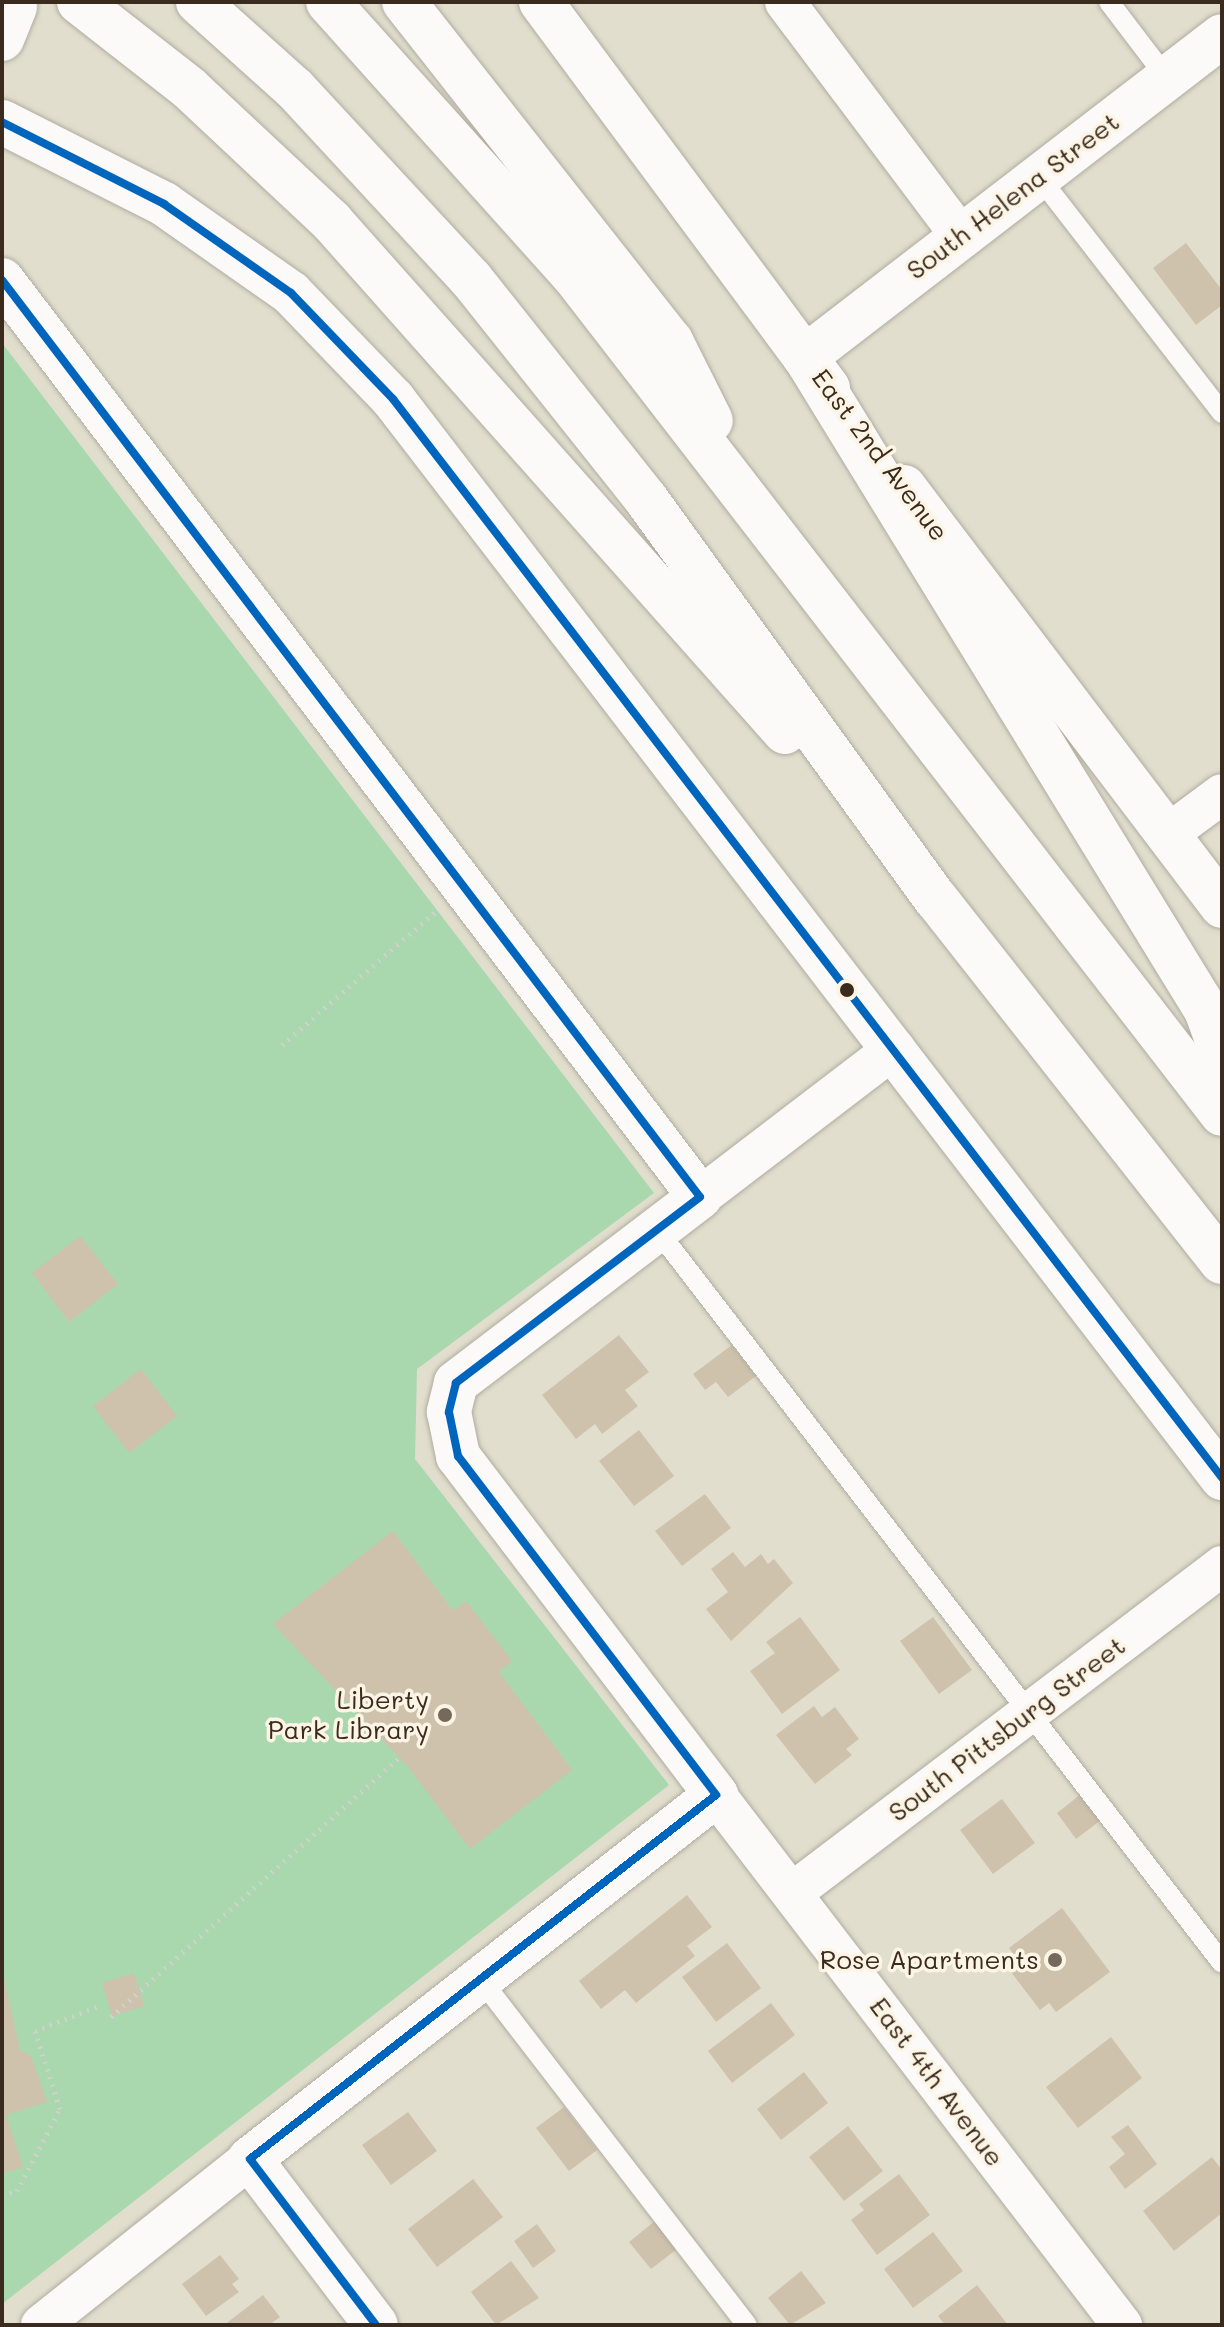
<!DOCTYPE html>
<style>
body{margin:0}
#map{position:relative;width:1224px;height:2327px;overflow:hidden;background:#e2decd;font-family:Mali,sans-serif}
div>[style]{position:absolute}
.green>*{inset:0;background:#a9d7ae}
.building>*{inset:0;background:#cfc2ad}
.path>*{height:5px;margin-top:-2.5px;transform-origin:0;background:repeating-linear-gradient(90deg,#d2d0cb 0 2px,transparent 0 8px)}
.roads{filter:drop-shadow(0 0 2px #b0aca0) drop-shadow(0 0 2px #b0aca0)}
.service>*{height:20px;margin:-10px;padding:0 10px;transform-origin:10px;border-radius:10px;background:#fbfaf8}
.minor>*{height:40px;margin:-20px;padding:0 20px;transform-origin:20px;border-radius:20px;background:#fbfaf8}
.tertiary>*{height:44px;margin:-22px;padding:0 22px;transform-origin:22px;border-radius:22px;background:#fbfaf8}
.secondary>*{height:44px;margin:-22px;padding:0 22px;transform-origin:22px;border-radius:22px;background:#fbfaf8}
.motorway>*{height:44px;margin:-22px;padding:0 22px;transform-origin:22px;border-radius:22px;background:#fbfaf8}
.bus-1>*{height:8px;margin:-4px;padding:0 4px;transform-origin:4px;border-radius:4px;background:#0065bd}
.dots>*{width:22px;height:22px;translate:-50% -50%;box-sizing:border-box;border:4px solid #fcf5e5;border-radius:50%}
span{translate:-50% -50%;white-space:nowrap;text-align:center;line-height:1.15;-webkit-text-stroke:7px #fcf5e5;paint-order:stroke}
.street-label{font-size:26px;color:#3b2a1e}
.poi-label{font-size:26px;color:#3b2a1e}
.right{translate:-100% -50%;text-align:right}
.frame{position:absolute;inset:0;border:4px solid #3b2a1e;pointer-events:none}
</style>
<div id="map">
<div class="green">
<div style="clip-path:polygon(2px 343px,654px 1193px,417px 1369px,415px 1459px,669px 1785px,2px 2304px)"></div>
</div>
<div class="building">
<div style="clip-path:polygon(1186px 243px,1222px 290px,1222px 305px,1196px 325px,1153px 268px)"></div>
<div style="clip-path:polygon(80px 1236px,118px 1284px,69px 1322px,32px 1273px)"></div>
<div style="clip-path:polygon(619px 1335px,649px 1372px,625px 1390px,638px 1406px,602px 1434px,595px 1424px,576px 1439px,542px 1395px)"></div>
<div style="clip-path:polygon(732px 1345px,756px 1376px,728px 1397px,716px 1382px,705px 1390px,693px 1374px)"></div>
<div style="clip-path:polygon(141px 1369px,177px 1416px,129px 1453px,93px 1406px)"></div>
<div style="clip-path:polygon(639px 1430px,674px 1476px,634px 1506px,599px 1461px)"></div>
<div style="clip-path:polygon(705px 1494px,731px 1528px,682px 1566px,655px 1531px)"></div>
<div style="clip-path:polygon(393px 1531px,453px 1611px,466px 1601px,512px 1661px,499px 1672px,572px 1770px,470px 1849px,409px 1768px,273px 1624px)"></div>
<div style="clip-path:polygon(733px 1552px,745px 1567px,761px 1554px,768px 1564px,774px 1559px,793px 1583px,731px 1641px,706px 1609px,728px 1592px,711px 1569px)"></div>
<div style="clip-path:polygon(800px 1617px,840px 1670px,782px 1714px,750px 1671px,775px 1653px,766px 1642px)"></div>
<div style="clip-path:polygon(933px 1617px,972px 1670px,939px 1694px,900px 1641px)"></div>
<div style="clip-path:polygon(814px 1706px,822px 1717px,835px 1707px,859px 1739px,846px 1749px,852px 1755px,815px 1784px,776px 1735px)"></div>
<div style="clip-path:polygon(1081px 1794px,1101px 1820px,1076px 1839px,1057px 1813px)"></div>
<div style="clip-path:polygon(1002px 1799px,1035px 1843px,993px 1874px,960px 1830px)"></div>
<div style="clip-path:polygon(687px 1895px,712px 1927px,687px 1946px,695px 1956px,636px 2003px,625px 1990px,601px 2009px,579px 1981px)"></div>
<div style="clip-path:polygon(1062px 1908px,1110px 1972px,1056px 2012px,1049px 2003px,1040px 2010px,1004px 1963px,1015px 1956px,1009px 1948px)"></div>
<div style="clip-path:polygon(727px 1943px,761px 1988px,716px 2022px,682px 1977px)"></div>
<div style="clip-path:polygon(2px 1970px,20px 2050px,31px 2056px,47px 2102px,6px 2115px,23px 2167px,2px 2174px)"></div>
<div style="clip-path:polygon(134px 1973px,144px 2006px,112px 2016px,102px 1983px)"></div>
<div style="clip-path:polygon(771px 2003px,795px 2035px,732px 2083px,708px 2051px)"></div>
<div style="clip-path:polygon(1111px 2037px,1142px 2078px,1078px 2128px,1046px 2087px)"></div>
<div style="clip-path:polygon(804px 2072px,828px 2103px,781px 2140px,757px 2109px)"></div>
<div style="clip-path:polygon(564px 2107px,597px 2150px,569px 2171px,536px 2128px)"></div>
<div style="clip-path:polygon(408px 2112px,437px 2151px,391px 2185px,362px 2145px)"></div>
<div style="clip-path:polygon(1128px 2125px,1157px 2164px,1125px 2189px,1109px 2167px,1125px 2154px,1111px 2137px)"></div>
<div style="clip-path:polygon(848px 2126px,883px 2171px,844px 2201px,809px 2157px)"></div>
<div style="clip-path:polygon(1212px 2157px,1222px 2170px,1222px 2213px,1174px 2251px,1143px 2211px)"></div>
<div style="clip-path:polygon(899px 2174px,930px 2215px,877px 2255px,851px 2220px,864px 2210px,859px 2204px)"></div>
<div style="clip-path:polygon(473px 2179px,503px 2217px,437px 2267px,408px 2229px)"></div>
<div style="clip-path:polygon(655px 2221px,677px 2249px,651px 2269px,629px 2242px)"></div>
<div style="clip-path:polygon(537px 2224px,556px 2251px,533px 2268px,514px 2241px)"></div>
<div style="clip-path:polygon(933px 2232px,963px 2271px,913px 2308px,884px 2269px)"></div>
<div style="clip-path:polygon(220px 2255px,239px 2279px,232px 2284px,239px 2292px,206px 2316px,182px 2284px)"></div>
<div style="clip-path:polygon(511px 2261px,539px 2298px,496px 2325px,471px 2292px)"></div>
<div style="clip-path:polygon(801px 2271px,826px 2303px,790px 2325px,768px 2298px)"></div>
<div style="clip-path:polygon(977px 2285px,1008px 2325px,945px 2325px,938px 2316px)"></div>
<div style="clip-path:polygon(263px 2295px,280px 2317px,269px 2325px,224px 2325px)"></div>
</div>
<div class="path">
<div style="left:282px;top:1045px;width:203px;rotate:-41deg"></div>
<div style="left:111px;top:2017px;width:387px;rotate:-42deg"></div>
<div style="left:2px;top:2195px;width:16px;rotate:-15deg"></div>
<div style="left:17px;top:2191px;width:93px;rotate:-62.3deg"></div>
<div style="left:60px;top:2109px;width:82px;rotate:-107.8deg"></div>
<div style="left:35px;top:2031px;width:71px;rotate:-21.5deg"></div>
</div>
<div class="roads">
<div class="service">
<div style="left:1109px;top:2px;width:96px;rotate:52.7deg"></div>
<div style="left:1039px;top:177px;width:299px;rotate:52.2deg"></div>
<div style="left:657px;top:1230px;width:925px;rotate:52.37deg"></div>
<div style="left:482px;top:1981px;width:434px;rotate:52.4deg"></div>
</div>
<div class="minor">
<div style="left:785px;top:2px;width:293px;rotate:53.1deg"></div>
<div style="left:1168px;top:834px;width:67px;rotate:-36.5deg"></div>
<div style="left:700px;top:1197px;width:245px;rotate:-37.4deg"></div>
<div style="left:716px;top:1795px;width:668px;rotate:52.55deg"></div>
<div style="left:793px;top:1892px;width:539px;rotate:-37.23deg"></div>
<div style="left:41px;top:2325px;width:267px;rotate:-38.5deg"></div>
</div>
<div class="tertiary">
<div style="left:2px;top:39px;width:35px;rotate:-68deg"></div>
<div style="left:2px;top:280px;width:1152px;rotate:52.72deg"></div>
<div style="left:700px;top:1197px;width:307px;rotate:142.7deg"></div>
<div style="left:456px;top:1383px;width:30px;rotate:104deg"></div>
<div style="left:449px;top:1412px;width:45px;rotate:78.4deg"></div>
<div style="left:458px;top:1456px;width:426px;rotate:52.7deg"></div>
<div style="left:716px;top:1795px;width:591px;rotate:142.01deg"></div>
<div style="left:250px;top:2159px;width:208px;rotate:52.8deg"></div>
<div style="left:828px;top:388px;width:39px;rotate:-127deg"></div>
<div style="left:805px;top:357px;width:526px;rotate:-37.59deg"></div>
<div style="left:904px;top:487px;width:526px;rotate:52.8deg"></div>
</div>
<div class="secondary">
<div style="left:541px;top:2px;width:442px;rotate:53.4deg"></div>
<div style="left:2px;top:122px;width:182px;rotate:26.8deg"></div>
<div style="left:164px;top:204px;width:155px;rotate:35deg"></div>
<div style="left:291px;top:293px;width:147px;rotate:46.1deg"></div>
<div style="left:393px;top:399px;width:1361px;rotate:52.46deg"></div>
</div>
<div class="motorway">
<div style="left:79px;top:2px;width:140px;rotate:38deg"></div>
<div style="left:189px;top:88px;width:196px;rotate:43.1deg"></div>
<div style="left:332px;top:222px;width:682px;rotate:48.39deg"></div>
<div style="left:198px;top:2px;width:130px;rotate:41.9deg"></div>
<div style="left:295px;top:89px;width:259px;rotate:47.2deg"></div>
<div style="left:471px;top:279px;width:281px;rotate:51.5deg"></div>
<div style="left:646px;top:499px;width:494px;rotate:54.1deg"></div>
<div style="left:936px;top:899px;width:462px;rotate:51.8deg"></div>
<div style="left:328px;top:2px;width:368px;rotate:48.1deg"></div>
<div style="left:574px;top:276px;width:1059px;rotate:52.29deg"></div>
<div style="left:404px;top:2px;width:432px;rotate:51.8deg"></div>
<div style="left:671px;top:341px;width:89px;rotate:63.4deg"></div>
<div style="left:805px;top:357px;width:766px;rotate:58.45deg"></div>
<div style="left:1206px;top:1010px;width:47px;rotate:70deg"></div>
</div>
</div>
<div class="bus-1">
<div style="left:2px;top:122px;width:182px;rotate:26.8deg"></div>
<div style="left:164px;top:204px;width:155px;rotate:35deg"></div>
<div style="left:291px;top:293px;width:147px;rotate:46.1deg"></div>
<div style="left:393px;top:399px;width:1361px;rotate:52.46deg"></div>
<div style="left:2px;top:280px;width:1152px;rotate:52.72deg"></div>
<div style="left:700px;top:1197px;width:307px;rotate:142.7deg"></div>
<div style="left:456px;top:1383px;width:30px;rotate:104deg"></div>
<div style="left:449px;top:1412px;width:45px;rotate:78.4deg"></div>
<div style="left:458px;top:1456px;width:426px;rotate:52.7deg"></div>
<div style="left:716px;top:1795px;width:591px;rotate:142.01deg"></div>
<div style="left:250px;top:2159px;width:208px;rotate:52.8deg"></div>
</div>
<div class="dots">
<div style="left:847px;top:990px;background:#3b2a1e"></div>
<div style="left:445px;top:1715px;background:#75695b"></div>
<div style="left:1055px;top:1960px;background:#75695b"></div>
</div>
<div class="street-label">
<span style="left:1013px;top:196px;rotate:-37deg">South Helena Street</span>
<span style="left:880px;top:455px;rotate:53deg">East 2nd Avenue</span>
<span style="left:1007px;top:1729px;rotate:-37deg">South Pittsburg Street</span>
<span style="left:937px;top:2082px;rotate:53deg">East 4th Avenue</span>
</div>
<div class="poi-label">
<span class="right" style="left:429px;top:1715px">Liberty<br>Park Library</span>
<span class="right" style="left:1039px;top:1960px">Rose Apartments</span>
</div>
<div class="frame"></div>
</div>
